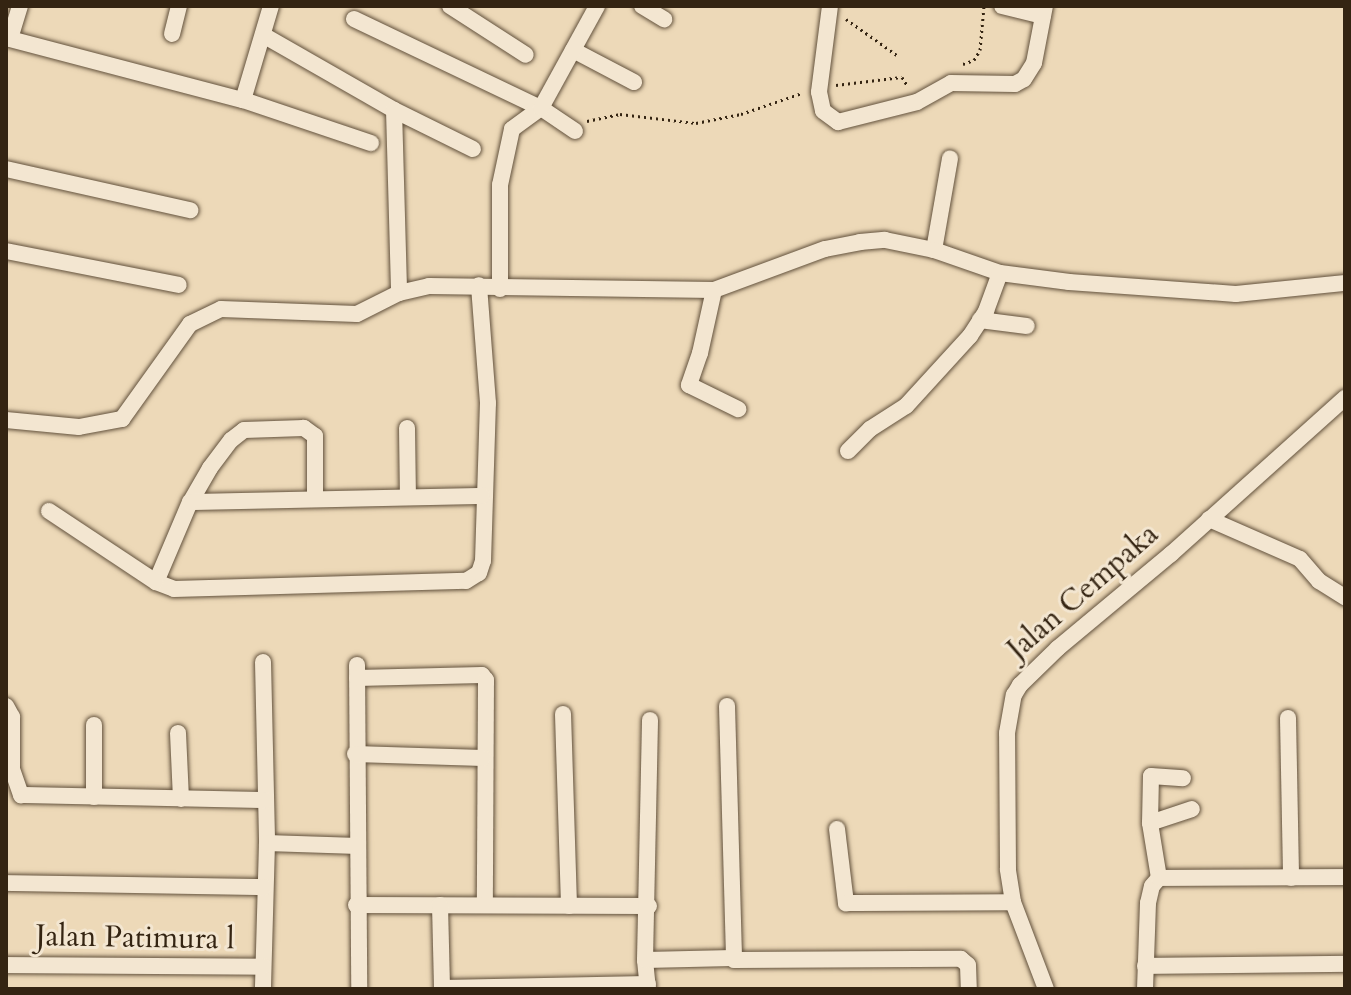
<!DOCTYPE html>
<style>
body{margin:0}
#map{position:relative;width:1351px;height:995px;overflow:hidden;background:#edd9b8;font-family:Cardo,serif}
div>[style]{position:absolute}
.path>*{height:3px;margin-top:-1.5px;transform-origin:0;background:repeating-linear-gradient(90deg,#342412 0 2px,transparent 0 6px)}
.roads{filter:drop-shadow(0 0 2px #62513c) drop-shadow(0 0 2px #62513c)}
.minor>*{height:16px;margin:-8px;padding:0 8px;transform-origin:8px;border-radius:8px;background:#f3e6d1}
span{translate:-50% -50%;white-space:nowrap;text-align:center;line-height:1.15;-webkit-text-stroke:6px #f3e6d1;paint-order:stroke}
.street-label{font-size:30px;color:#342412}
.frame{position:absolute;inset:0;border:8px solid #342412;pointer-events:none}
</style>
<div id="map">
<div class="path">
<div style="left:846px;top:19px;width:64px;rotate:35.4deg"></div>
<div style="left:963px;top:64px;width:12px;rotate:-20deg"></div>
<div style="left:974px;top:60px;width:12px;rotate:-59deg"></div>
<div style="left:980px;top:50px;width:44px;rotate:-84.8deg"></div>
<div style="left:836px;top:85px;width:66px;rotate:-6.9deg"></div>
<div style="left:902px;top:77px;width:9px;rotate:58deg"></div>
<div style="left:587px;top:121px;width:34px;rotate:-12deg"></div>
<div style="left:620px;top:114px;width:77px;rotate:6.8deg"></div>
<div style="left:696px;top:123px;width:46px;rotate:-11.3deg"></div>
<div style="left:741px;top:114px;width:65px;rotate:-19deg"></div>
</div>
<div class="roads">
<div class="minor">
<div style="left:20px;top:6px;width:34px;rotate:107deg"></div>
<div style="left:10px;top:39px;width:241px;rotate:14.7deg"></div>
<div style="left:243px;top:100px;width:135px;rotate:18.6deg"></div>
<div style="left:450px;top:6px;width:90px;rotate:32.8deg"></div>
<div style="left:642px;top:6px;width:26px;rotate:31deg"></div>
<div style="left:830px;top:6px;width:87px;rotate:97.3deg"></div>
<div style="left:819px;top:92px;width:19px;rotate:78deg"></div>
<div style="left:823px;top:111px;width:19px;rotate:36deg"></div>
<div style="left:838px;top:122px;width:81px;rotate:-14.2deg"></div>
<div style="left:917px;top:102px;width:39px;rotate:-29deg"></div>
<div style="left:951px;top:83px;width:64px;rotate:0.9deg"></div>
<div style="left:1015px;top:84px;width:10px;rotate:-29deg"></div>
<div style="left:1024px;top:79px;width:19px;rotate:-58deg"></div>
<div style="left:1034px;top:63px;width:58px;rotate:-79.1deg"></div>
<div style="left:1002px;top:6px;width:42px;rotate:13.7deg"></div>
<div style="left:354px;top:19px;width:207px;rotate:25.5deg"></div>
<div style="left:541px;top:108px;width:41px;rotate:34.1deg"></div>
<div style="left:172px;top:34px;width:29px;rotate:-76deg"></div>
<div style="left:263px;top:35px;width:151px;rotate:29.8deg"></div>
<div style="left:394px;top:110px;width:183px;rotate:88.4deg"></div>
<div style="left:573px;top:50px;width:69px;rotate:27.7deg"></div>
<div style="left:243px;top:100px;width:98px;rotate:-73.4deg"></div>
<div style="left:394px;top:110px;width:88px;rotate:26.3deg"></div>
<div style="left:6px;top:169px;width:189px;rotate:12.6deg"></div>
<div style="left:934px;top:250px;width:93px;rotate:-80.1deg"></div>
<div style="left:6px;top:251px;width:176px;rotate:11.1deg"></div>
<div style="left:500px;top:289px;width:104px;rotate:-90deg"></div>
<div style="left:500px;top:185px;width:57px;rotate:-77.9deg"></div>
<div style="left:512px;top:129px;width:36px;rotate:-36deg"></div>
<div style="left:541px;top:108px;width:116px;rotate:-61.2deg"></div>
<div style="left:714px;top:290px;width:65px;rotate:102.5deg"></div>
<div style="left:700px;top:353px;width:34px;rotate:109deg"></div>
<div style="left:689px;top:385px;width:55px;rotate:26.1deg"></div>
<div style="left:980px;top:320px;width:47px;rotate:7.3deg"></div>
<div style="left:6px;top:420px;width:73px;rotate:5.5deg"></div>
<div style="left:79px;top:427px;width:44px;rotate:-10.5deg"></div>
<div style="left:122px;top:419px;width:117px;rotate:-54.4deg"></div>
<div style="left:190px;top:324px;width:34px;rotate:-26deg"></div>
<div style="left:221px;top:309px;width:136px;rotate:2.1deg"></div>
<div style="left:357px;top:314px;width:47px;rotate:-26.6deg"></div>
<div style="left:399px;top:293px;width:31px;rotate:-13deg"></div>
<div style="left:429px;top:286px;width:285px;rotate:0.8deg"></div>
<div style="left:714px;top:290px;width:118px;rotate:-20.3deg"></div>
<div style="left:825px;top:249px;width:36px;rotate:-11deg"></div>
<div style="left:860px;top:242px;width:25px;rotate:-5deg"></div>
<div style="left:885px;top:240px;width:50px;rotate:11.5deg"></div>
<div style="left:934px;top:250px;width:70px;rotate:19.2deg"></div>
<div style="left:1000px;top:273px;width:70px;rotate:7.4deg"></div>
<div style="left:1069px;top:282px;width:167px;rotate:4.1deg"></div>
<div style="left:1236px;top:294px;width:110px;rotate:-5.8deg"></div>
<div style="left:407px;top:428px;width:69px;rotate:89.2deg"></div>
<div style="left:848px;top:451px;width:31px;rotate:-45deg"></div>
<div style="left:870px;top:429px;width:43px;rotate:-32.6deg"></div>
<div style="left:906px;top:406px;width:95px;rotate:-47.6deg"></div>
<div style="left:970px;top:336px;width:30px;rotate:-57deg"></div>
<div style="left:986px;top:311px;width:40px;rotate:-69.8deg"></div>
<div style="left:315px;top:499px;width:63px;rotate:-90deg"></div>
<div style="left:315px;top:436px;width:14px;rotate:-144deg"></div>
<div style="left:304px;top:428px;width:60px;rotate:178.1deg"></div>
<div style="left:244px;top:430px;width:16px;rotate:142deg"></div>
<div style="left:231px;top:440px;width:35px;rotate:127deg"></div>
<div style="left:210px;top:468px;width:39px;rotate:120deg"></div>
<div style="left:190px;top:502px;width:87px;rotate:113deg"></div>
<div style="left:156px;top:582px;width:19px;rotate:21deg"></div>
<div style="left:174px;top:589px;width:292px;rotate:-1.6deg"></div>
<div style="left:466px;top:581px;width:15px;rotate:-32deg"></div>
<div style="left:479px;top:573px;width:13px;rotate:-72deg"></div>
<div style="left:483px;top:561px;width:158px;rotate:-88.2deg"></div>
<div style="left:488px;top:403px;width:118px;rotate:-94.4deg"></div>
<div style="left:190px;top:502px;width:292px;rotate:-1.2deg"></div>
<div style="left:49px;top:511px;width:128px;rotate:33.6deg"></div>
<div style="left:1209px;top:519px;width:99px;rotate:23.7deg"></div>
<div style="left:1300px;top:559px;width:29px;rotate:49deg"></div>
<div style="left:1319px;top:581px;width:31px;rotate:32deg"></div>
<div style="left:263px;top:662px;width:181px;rotate:88.7deg"></div>
<div style="left:267px;top:843px;width:146px;rotate:91.6deg"></div>
<div style="left:357px;top:665px;width:324px;rotate:89.6deg"></div>
<div style="left:357px;top:678px;width:125px;rotate:-1.4deg"></div>
<div style="left:482px;top:675px;width:6px;rotate:51deg"></div>
<div style="left:486px;top:680px;width:225px;rotate:90.3deg"></div>
<div style="left:6px;top:706px;width:13px;rotate:61deg"></div>
<div style="left:12px;top:717px;width:52px;rotate:90deg"></div>
<div style="left:12px;top:769px;width:28px;rotate:71deg"></div>
<div style="left:21px;top:795px;width:244px;rotate:1.2deg"></div>
<div style="left:727px;top:706px;width:254px;rotate:88.4deg"></div>
<div style="left:734px;top:960px;width:227px;rotate:-0.3deg"></div>
<div style="left:961px;top:959px;width:9px;rotate:41deg"></div>
<div style="left:968px;top:965px;width:24px;rotate:88deg"></div>
<div style="left:563px;top:714px;width:192px;rotate:88.2deg"></div>
<div style="left:1288px;top:718px;width:160px;rotate:88.9deg"></div>
<div style="left:94px;top:725px;width:72px;rotate:90deg"></div>
<div style="left:178px;top:733px;width:66px;rotate:87.4deg"></div>
<div style="left:355px;top:754px;width:128px;rotate:1.8deg"></div>
<div style="left:1150px;top:823px;width:47px;rotate:-88.8deg"></div>
<div style="left:1151px;top:776px;width:32px;rotate:4deg"></div>
<div style="left:837px;top:829px;width:75px;rotate:83.1deg"></div>
<div style="left:846px;top:903px;width:167px;rotate:-0.3deg"></div>
<div style="left:267px;top:843px;width:91px;rotate:1.9deg"></div>
<div style="left:1159px;top:878px;width:56px;rotate:-99.3deg"></div>
<div style="left:1150px;top:823px;width:44px;rotate:-18.4deg"></div>
<div style="left:6px;top:883px;width:258px;rotate:0.9deg"></div>
<div style="left:356px;top:905px;width:293px;rotate:0.2deg"></div>
<div style="left:440px;top:905px;width:84px;rotate:88.6deg"></div>
<div style="left:645px;top:960px;width:88px;rotate:-1.3deg"></div>
<div style="left:6px;top:965px;width:257px;rotate:0.4deg"></div>
<div style="left:1145px;top:966px;width:200px;rotate:-0.6deg"></div>
<div style="left:442px;top:988px;width:206px;rotate:-1.1deg"></div>
<div style="left:648px;top:989px;width:29px;rotate:-96deg"></div>
<div style="left:645px;top:960px;width:240px;rotate:-88.8deg"></div>
<div style="left:1046px;top:989px;width:93px;rotate:-110.8deg"></div>
<div style="left:1013px;top:902px;width:33px;rotate:-99deg"></div>
<div style="left:1008px;top:869px;width:136px;rotate:-90.4deg"></div>
<div style="left:1007px;top:733px;width:39px;rotate:-80deg"></div>
<div style="left:1014px;top:695px;width:12px;rotate:-59deg"></div>
<div style="left:1020px;top:685px;width:53px;rotate:-44.2deg"></div>
<div style="left:1058px;top:648px;width:147px;rotate:-39.8deg"></div>
<div style="left:1171px;top:554px;width:234px;rotate:-41.9deg"></div>
<div style="left:1145px;top:989px;width:86px;rotate:-88deg"></div>
<div style="left:1148px;top:903px;width:17px;rotate:-77deg"></div>
<div style="left:1152px;top:886px;width:11px;rotate:-49deg"></div>
<div style="left:1159px;top:878px;width:186px;rotate:-0.3deg"></div>
</div>
</div>
<div class="street-label">
<span style="left:1083px;top:592px;rotate:-41deg">Jalan Cempaka</span>
<span style="left:135px;top:938px;rotate:1deg">Jalan Patimura l</span>
</div>
<div class="frame"></div>
</div>
